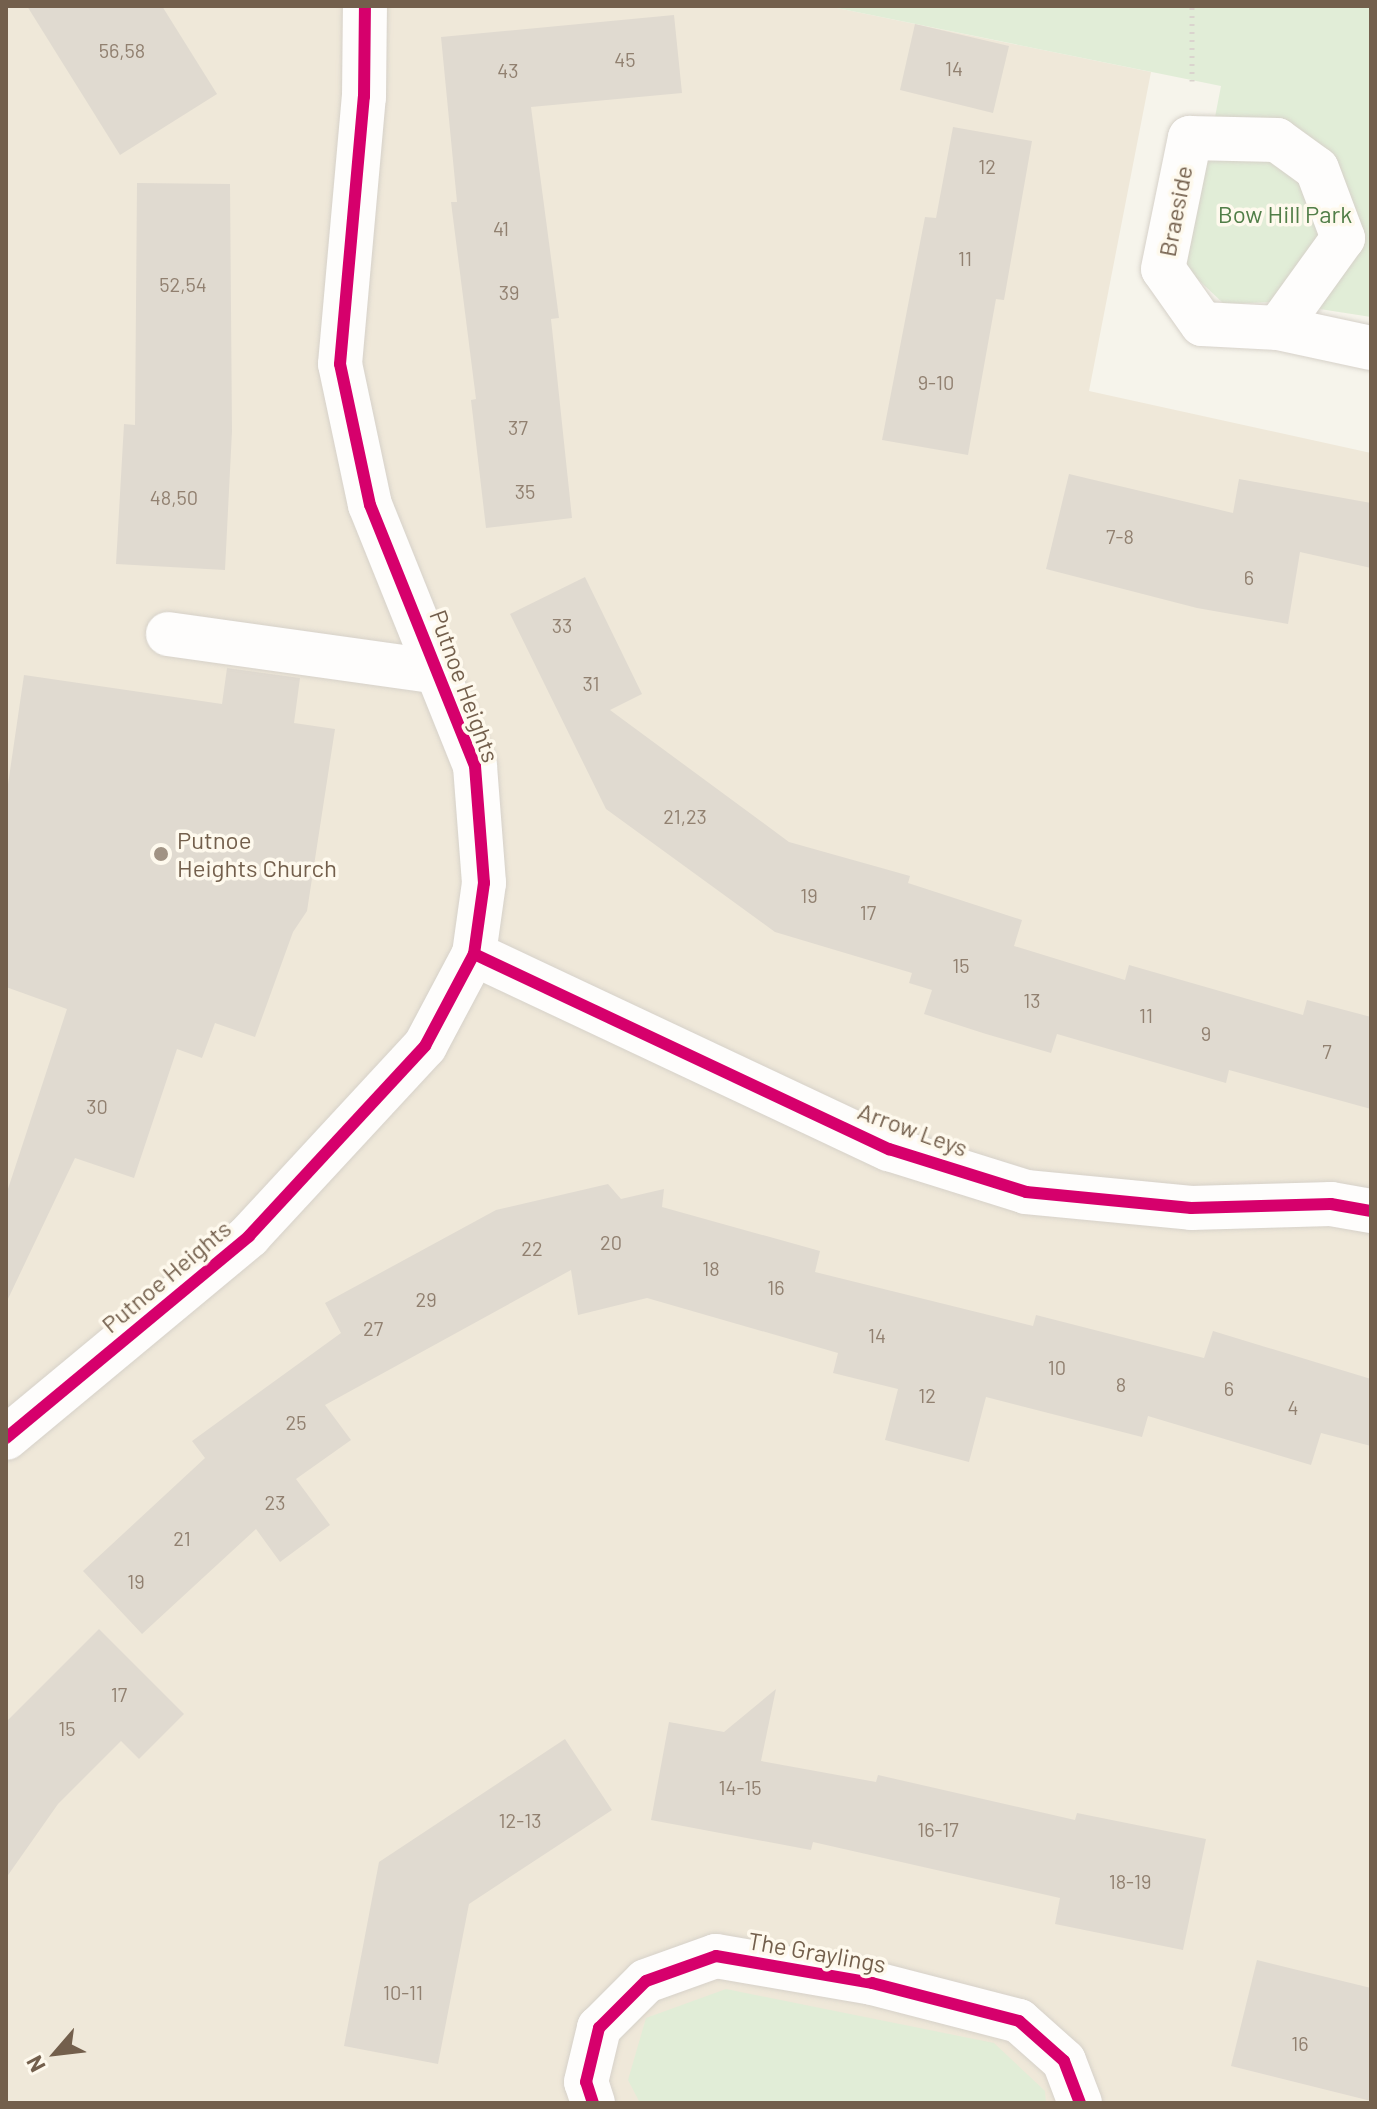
<!DOCTYPE html>
<style>
body{margin:0}
#map{position:relative;width:1377px;height:2109px;overflow:hidden;background:#f6f4eb;font-family:Barlow,sans-serif}
div>[style]{position:absolute}
.residential>*{inset:0;background:#efe8d9}
.green>*{inset:0;background:#e1edd7}
.building>*{inset:0;background:#e0dad0}
.path>*{height:5px;margin-top:-2.5px;transform-origin:0;background:repeating-linear-gradient(90deg,#dad4ce 0 2px,transparent 0 8px)}
.roads{filter:drop-shadow(0 0 2px #d6d1c9) drop-shadow(0 0 2px #d6d1c9)}
.minor>*{height:44px;margin:-22px;padding:0 22px;transform-origin:22px;border-radius:22px;background:#fefdfc}
.cycleway>*{height:12px;margin:-6px;padding:0 6px;transform-origin:6px;border-radius:6px;background:#d6006c}
.dots>*{width:22px;height:22px;translate:-50% -50%;box-sizing:border-box;border:4px solid #fef9ed;border-radius:50%}
span{translate:-50% -50%;white-space:nowrap;text-align:center;line-height:1.15;-webkit-text-stroke:7px #fef9ed;paint-order:stroke}
.number-label{font-size:20px;color:#918070}
.number-label span{-webkit-text-stroke-width:0}
.street-label{font-size:24px;color:#735f4c}
.park-label{font-size:24px;color:#517e48}
.poi-label{font-size:24px;color:#735f4c}
.left{translate:0 -50%;text-align:left}
.frame{position:absolute;inset:0;border:8px solid #735f4c;pointer-events:none}
.north{position:absolute;left:16px;top:2013px;width:80px;height:80px;-webkit-text-stroke:6px #fef9ed;paint-order:stroke;rotate:242deg;font-size:22px;font-weight:700;line-height:32px;text-align:center;color:#735f4c}
.north::after{content:'';display:block;margin:auto;width:28px;height:36px;background:#735f4c;clip-path:polygon(50% 0,100% 100%,50% 72%,0 100%)}
</style>
<div id="map">
<div class="residential">
<div style="clip-path:polygon(6px 6px,827px 6px,1151px 72px,1089px 391px,1371px 453px,1371px 2103px,6px 2103px)"></div>
</div>
<div class="green">
<div style="clip-path:polygon(827px 6px,1371px 6px,1371px 317px,1275px 302px,1224px 304px,1186px 268px,1221px 86px)"></div>
<div style="clip-path:polygon(726px 1989px,994px 2043px,1045px 2091px,1046px 2103px,640px 2103px,628px 2080px,646px 2018px)"></div>
</div>
<div class="building">
<div style="clip-path:polygon(27px 6px,162px 6px,217px 94px,120px 155px)"></div>
<div style="clip-path:polygon(674px 15px,682px 93px,531px 107px,559px 318px,551px 319px,572px 518px,486px 528px,471px 400px,476px 399px,451px 202px,457px 202px,441px 37px)"></div>
<div style="clip-path:polygon(915px 24px,1009px 46px,993px 113px,900px 90px)"></div>
<div style="clip-path:polygon(953px 127px,1032px 141px,1004px 300px,996px 299px,968px 455px,882px 440px,925px 217px,936px 218px)"></div>
<div style="clip-path:polygon(137px 183px,230px 184px,232px 431px,225px 570px,116px 564px,124px 424px,135px 425px)"></div>
<div style="clip-path:polygon(1069px 474px,1233px 513px,1239px 479px,1371px 503px,1371px 568px,1300px 552px,1288px 624px,1197px 608px,1046px 569px)"></div>
<div style="clip-path:polygon(585px 577px,642px 694px,610px 710px,789px 842px,910px 876px,908px 883px,1022px 920px,1014px 946px,1125px 980px,1129px 965px,1303px 1015px,1307px 1000px,1371px 1017px,1371px 1109px,1229px 1070px,1226px 1083px,1057px 1034px,1051px 1053px,986px 1034px,924px 1014px,932px 990px,909px 983px,912px 973px,775px 932px,606px 809px,510px 614px)"></div>
<div style="clip-path:polygon(227px 668px,300px 678px,294px 723px,335px 729px,307px 911px,293px 932px,255px 1037px,215px 1023px,202px 1058px,177px 1049px,134px 1178px,75px 1158px,7px 1301px,6px 1195px,67px 1009px,6px 987px,6px 798px,24px 675px,222px 704px)"></div>
<div style="clip-path:polygon(608px 1184px,621px 1199px,664px 1189px,662px 1207px,820px 1251px,815px 1272px,1033px 1326px,1036px 1315px,1204px 1358px,1213px 1331px,1371px 1379px,1371px 1446px,1321px 1433px,1311px 1465px,1148px 1416px,1142px 1437px,986px 1397px,969px 1462px,885px 1440px,898px 1389px,833px 1373px,838px 1353px,647px 1298px,578px 1315px,571px 1270px,325px 1405px,351px 1440px,296px 1479px,330px 1525px,280px 1562px,256px 1529px,142px 1634px,83px 1571px,205px 1458px,192px 1441px,341px 1333px,325px 1303px,496px 1210px)"></div>
<div style="clip-path:polygon(99px 1629px,184px 1714px,139px 1759px,121px 1741px,58px 1804px,6px 1878px,6px 1722px)"></div>
<div style="clip-path:polygon(776px 1689px,761px 1761px,876px 1782px,878px 1775px,1075px 1820px,1077px 1813px,1206px 1839px,1183px 1950px,1055px 1924px,1060px 1898px,813px 1842px,811px 1850px,651px 1820px,669px 1722px,724px 1732px)"></div>
<div style="clip-path:polygon(565px 1739px,612px 1810px,469px 1904px,438px 2064px,344px 2046px,379px 1862px)"></div>
<div style="clip-path:polygon(1257px 1960px,1371px 1988px,1371px 2101px,1231px 2066px)"></div>
</div>
<div class="path">
<div style="left:1192px;top:81px;width:75px;rotate:-90deg"></div>
</div>
<div class="roads">
<div class="minor">
<div style="left:1190px;top:138px;width:87px;rotate:1.3deg"></div>
<div style="left:1277px;top:140px;width:49px;rotate:35.9deg"></div>
<div style="left:1317px;top:169px;width:74px;rotate:69.4deg"></div>
<div style="left:1343px;top:238px;width:111px;rotate:125.8deg"></div>
<div style="left:1278px;top:328px;width:76px;rotate:-177deg"></div>
<div style="left:1202px;top:324px;width:67px;rotate:-125.3deg"></div>
<div style="left:1163px;top:269px;width:134px;rotate:-78.4deg"></div>
<div style="left:1278px;top:328px;width:95px;rotate:12.1deg"></div>
<div style="left:168px;top:634px;width:273px;rotate:8deg"></div>
<div style="left:474px;top:954px;width:459px;rotate:25.2deg"></div>
<div style="left:889px;top:1149px;width:144px;rotate:17.4deg"></div>
<div style="left:1026px;top:1192px;width:166px;rotate:5.5deg"></div>
<div style="left:1191px;top:1208px;width:140px;rotate:-1.6deg"></div>
<div style="left:1331px;top:1204px;width:41px;rotate:9.9deg"></div>
<div style="left:6px;top:1438px;width:316px;rotate:-39.7deg"></div>
<div style="left:249px;top:1236px;width:259px;rotate:-47.2deg"></div>
<div style="left:425px;top:1046px;width:104px;rotate:-62deg"></div>
<div style="left:474px;top:954px;width:72px;rotate:-82deg"></div>
<div style="left:484px;top:883px;width:117px;rotate:-94.4deg"></div>
<div style="left:475px;top:766px;width:281px;rotate:-111.9deg"></div>
<div style="left:370px;top:505px;width:144px;rotate:-102deg"></div>
<div style="left:340px;top:364px;width:268px;rotate:-84.9deg"></div>
<div style="left:364px;top:97px;width:91px;rotate:-89.4deg"></div>
<div style="left:593px;top:2103px;width:22px;rotate:-108deg"></div>
<div style="left:586px;top:2082px;width:56px;rotate:-76.5deg"></div>
<div style="left:599px;top:2028px;width:66px;rotate:-45deg"></div>
<div style="left:646px;top:1981px;width:74px;rotate:-19.7deg"></div>
<div style="left:716px;top:1956px;width:158px;rotate:9.8deg"></div>
<div style="left:872px;top:1983px;width:152px;rotate:14.5deg"></div>
<div style="left:1019px;top:2021px;width:60px;rotate:41.6deg"></div>
<div style="left:1064px;top:2061px;width:45px;rotate:69.1deg"></div>
</div>
</div>
<div class="cycleway">
<div style="left:474px;top:954px;width:459px;rotate:25.2deg"></div>
<div style="left:889px;top:1149px;width:144px;rotate:17.4deg"></div>
<div style="left:1026px;top:1192px;width:166px;rotate:5.5deg"></div>
<div style="left:1191px;top:1208px;width:140px;rotate:-1.6deg"></div>
<div style="left:1331px;top:1204px;width:41px;rotate:9.9deg"></div>
<div style="left:6px;top:1438px;width:316px;rotate:-39.7deg"></div>
<div style="left:249px;top:1236px;width:259px;rotate:-47.2deg"></div>
<div style="left:425px;top:1046px;width:104px;rotate:-62deg"></div>
<div style="left:474px;top:954px;width:72px;rotate:-82deg"></div>
<div style="left:484px;top:883px;width:117px;rotate:-94.4deg"></div>
<div style="left:475px;top:766px;width:281px;rotate:-111.9deg"></div>
<div style="left:370px;top:505px;width:144px;rotate:-102deg"></div>
<div style="left:340px;top:364px;width:268px;rotate:-84.9deg"></div>
<div style="left:364px;top:97px;width:91px;rotate:-89.4deg"></div>
<div style="left:593px;top:2103px;width:22px;rotate:-108deg"></div>
<div style="left:586px;top:2082px;width:56px;rotate:-76.5deg"></div>
<div style="left:599px;top:2028px;width:66px;rotate:-45deg"></div>
<div style="left:646px;top:1981px;width:74px;rotate:-19.7deg"></div>
<div style="left:716px;top:1956px;width:158px;rotate:9.8deg"></div>
<div style="left:872px;top:1983px;width:152px;rotate:14.5deg"></div>
<div style="left:1019px;top:2021px;width:60px;rotate:41.6deg"></div>
<div style="left:1064px;top:2061px;width:45px;rotate:69.1deg"></div>
</div>
<div class="dots">
<div style="left:161px;top:854px;background:#a19384"></div>
</div>
<div class="number-label">
<span style="left:122px;top:50px">56,58</span>
<span style="left:625px;top:59px">45</span>
<span style="left:954px;top:68px">14</span>
<span style="left:508px;top:70px">43</span>
<span style="left:987px;top:166px">12</span>
<span style="left:501px;top:228px">41</span>
<span style="left:965px;top:258px">11</span>
<span style="left:183px;top:284px">52,54</span>
<span style="left:509px;top:292px">39</span>
<span style="left:936px;top:382px">9-10</span>
<span style="left:518px;top:427px">37</span>
<span style="left:525px;top:491px">35</span>
<span style="left:174px;top:497px">48,50</span>
<span style="left:1120px;top:536px">7-8</span>
<span style="left:1249px;top:577px">6</span>
<span style="left:562px;top:625px">33</span>
<span style="left:591px;top:683px">31</span>
<span style="left:685px;top:816px">21,23</span>
<span style="left:809px;top:895px">19</span>
<span style="left:868px;top:912px">17</span>
<span style="left:961px;top:965px">15</span>
<span style="left:1032px;top:1000px">13</span>
<span style="left:1146px;top:1015px">11</span>
<span style="left:1206px;top:1033px">9</span>
<span style="left:1327px;top:1051px">7</span>
<span style="left:97px;top:1106px">30</span>
<span style="left:611px;top:1242px">20</span>
<span style="left:532px;top:1248px">22</span>
<span style="left:711px;top:1268px">18</span>
<span style="left:776px;top:1287px">16</span>
<span style="left:426px;top:1299px">29</span>
<span style="left:373px;top:1328px">27</span>
<span style="left:877px;top:1335px">14</span>
<span style="left:1057px;top:1367px">10</span>
<span style="left:1121px;top:1384px">8</span>
<span style="left:1229px;top:1388px">6</span>
<span style="left:927px;top:1395px">12</span>
<span style="left:1293px;top:1407px">4</span>
<span style="left:296px;top:1422px">25</span>
<span style="left:275px;top:1502px">23</span>
<span style="left:182px;top:1538px">21</span>
<span style="left:136px;top:1581px">19</span>
<span style="left:119px;top:1694px">17</span>
<span style="left:67px;top:1728px">15</span>
<span style="left:740px;top:1787px">14-15</span>
<span style="left:520px;top:1820px">12-13</span>
<span style="left:938px;top:1829px">16-17</span>
<span style="left:1130px;top:1881px">18-19</span>
<span style="left:403px;top:1992px">10-11</span>
<span style="left:1300px;top:2043px">16</span>
</div>
<div class="street-label">
<span style="left:1175px;top:211px;rotate:-79deg">Braeside</span>
<span style="left:465px;top:686px;rotate:70deg">Putnoe Heights</span>
<span style="left:913px;top:1129px;rotate:20deg">Arrow Leys</span>
<span style="left:166px;top:1276px;rotate:-40deg">Putnoe Heights</span>
<span style="left:817px;top:1952px;rotate:10deg">The Graylings</span>
</div>
<div class="park-label">
<span style="left:1285px;top:214px">Bow Hill Park</span>
</div>
<div class="poi-label">
<span class="left" style="left:177px;top:854px">Putnoe<br>Heights Church</span>
</div>
<div class="frame"></div>
<div class="north">N</div>
</div>
